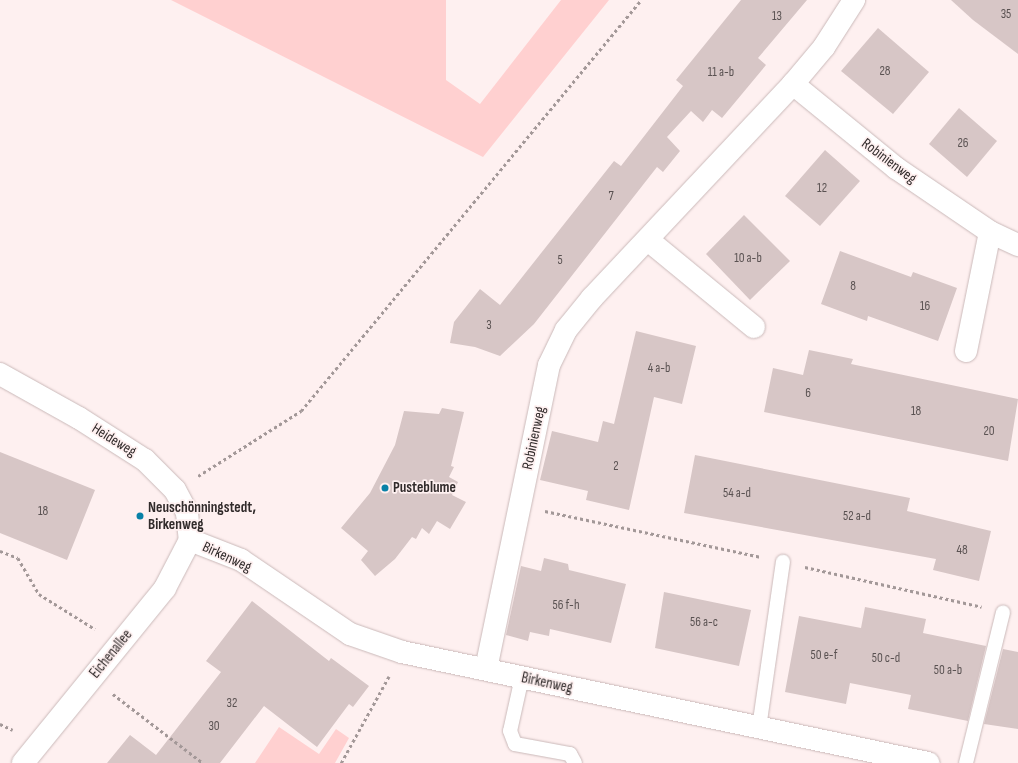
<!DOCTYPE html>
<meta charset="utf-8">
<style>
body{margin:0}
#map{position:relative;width:1018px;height:763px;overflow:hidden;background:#fef0f0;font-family:"Sofia Sans Condensed",sans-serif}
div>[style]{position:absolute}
.green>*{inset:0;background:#ffd0d0}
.building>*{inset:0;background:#d7c6c6}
.path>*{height:2.5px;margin-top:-1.25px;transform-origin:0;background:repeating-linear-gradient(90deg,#a39898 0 3px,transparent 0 6px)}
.roads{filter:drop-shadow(0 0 1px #cab9b9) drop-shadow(0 0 1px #cab9b9)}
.service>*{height:14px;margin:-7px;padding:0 7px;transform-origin:7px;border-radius:7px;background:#fff}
.minor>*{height:22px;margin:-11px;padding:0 11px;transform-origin:11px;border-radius:11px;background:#fff}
.dots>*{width:11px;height:11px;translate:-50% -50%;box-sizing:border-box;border:2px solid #fef0f0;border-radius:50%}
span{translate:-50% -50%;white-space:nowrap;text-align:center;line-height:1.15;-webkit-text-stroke:3.5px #fef0f0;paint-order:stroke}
.number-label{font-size:13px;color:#5a5252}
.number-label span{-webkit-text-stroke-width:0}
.street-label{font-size:15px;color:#312b2b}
.poi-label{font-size:15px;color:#312b2b;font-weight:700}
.left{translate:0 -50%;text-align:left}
</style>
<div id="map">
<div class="green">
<div style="clip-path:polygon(171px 0,446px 0,446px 80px,480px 104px,561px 0,609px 0,483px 157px)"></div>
<div style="clip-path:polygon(279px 727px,319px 754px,336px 729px,349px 738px,335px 763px,255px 763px)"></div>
</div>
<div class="building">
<div style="clip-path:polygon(741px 0,807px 0,758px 58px,766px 65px,722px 118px,712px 110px,703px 122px,691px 111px,667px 137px,680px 151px,663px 172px,657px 167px,534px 324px,500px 356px,475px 347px,450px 343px,454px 322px,480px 289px,500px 305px,614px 161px,621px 166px,683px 86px,676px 80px)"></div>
<div style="clip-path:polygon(951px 0,1018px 0,1018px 54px,973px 20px)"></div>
<div style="clip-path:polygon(878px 28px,929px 72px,893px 114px,841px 71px)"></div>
<div style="clip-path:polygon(959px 108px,997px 141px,967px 177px,929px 144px)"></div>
<div style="clip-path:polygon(825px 150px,860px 181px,820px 226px,785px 196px)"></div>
<div style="clip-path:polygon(744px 215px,790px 261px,750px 300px,706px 254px)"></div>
<div style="clip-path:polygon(840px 251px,911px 277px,913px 272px,957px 288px,938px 341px,868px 316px,867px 321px,821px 304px)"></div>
<div style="clip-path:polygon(636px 331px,696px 346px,682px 404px,654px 397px,629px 510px,586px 500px,588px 491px,540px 480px,552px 431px,598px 442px,603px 421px,614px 424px)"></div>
<div style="clip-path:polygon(809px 350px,853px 359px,851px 364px,1018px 399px,1008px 461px,764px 412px,773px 368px,803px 375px)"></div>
<div style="clip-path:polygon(442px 408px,464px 412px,451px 466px,454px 467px,449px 477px,458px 482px,452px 495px,466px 502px,450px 529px,437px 521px,429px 534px,422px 528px,416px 539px,412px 537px,395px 559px,375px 576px,361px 560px,368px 551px,341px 528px,370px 493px,395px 445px,404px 411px,439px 414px)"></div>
<div style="clip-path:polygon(0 452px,95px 490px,67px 560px,0 533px)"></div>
<div style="clip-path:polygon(695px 455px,910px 498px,907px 511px,991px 531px,979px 581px,933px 570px,936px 559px,684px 513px)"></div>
<div style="clip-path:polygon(544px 558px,568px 564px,569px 570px,626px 584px,611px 643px,550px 629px,549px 636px,530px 632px,528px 641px,506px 635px,521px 566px,541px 571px)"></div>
<div style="clip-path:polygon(664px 592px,751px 610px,739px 666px,655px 648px)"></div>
<div style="clip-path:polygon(252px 601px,329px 661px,331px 658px,369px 686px,353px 707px,349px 704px,317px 747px,264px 706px,220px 763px,107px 763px,130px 735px,156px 755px,221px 672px,206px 661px)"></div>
<div style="clip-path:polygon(865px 607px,926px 619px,923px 633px,986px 646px,968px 721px,908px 709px,911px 695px,850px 683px,846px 704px,785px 692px,799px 616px,861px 628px)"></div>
<div style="clip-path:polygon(1003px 649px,1018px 652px,1018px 729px,984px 724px)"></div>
</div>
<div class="path">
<div style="left:198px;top:476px;width:122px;rotate:-32.3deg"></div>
<div style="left:301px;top:411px;width:533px;rotate:-50.4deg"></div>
<div style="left:545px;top:511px;width:221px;rotate:12deg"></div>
<div style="left:0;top:551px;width:19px;rotate:21deg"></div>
<div style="left:18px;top:558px;width:42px;rotate:59.7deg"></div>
<div style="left:39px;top:594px;width:66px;rotate:32deg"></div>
<div style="left:805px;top:567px;width:181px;rotate:12.7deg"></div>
<div style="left:113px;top:694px;width:113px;rotate:37.5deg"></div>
<div style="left:0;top:724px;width:14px;rotate:25deg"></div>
<div style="left:341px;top:763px;width:99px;rotate:-61.1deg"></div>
</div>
<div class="roads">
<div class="service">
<div style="left:522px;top:677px;width:55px;rotate:102.5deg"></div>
<div style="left:510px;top:731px;width:14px;rotate:69deg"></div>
<div style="left:515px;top:744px;width:56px;rotate:10.3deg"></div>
<div style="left:570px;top:754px;width:10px;rotate:61deg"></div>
<div style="left:759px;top:728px;width:168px;rotate:-81.8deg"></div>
<div style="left:966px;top:763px;width:155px;rotate:-76.2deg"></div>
</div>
<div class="minor">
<div style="left:793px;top:84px;width:133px;rotate:39.2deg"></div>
<div style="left:896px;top:168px;width:114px;rotate:34.2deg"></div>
<div style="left:990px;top:232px;width:31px;rotate:25deg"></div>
<div style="left:648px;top:240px;width:137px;rotate:39.4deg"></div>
<div style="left:966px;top:351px;width:121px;rotate:-78.6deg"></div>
<div style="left:0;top:374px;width:90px;rotate:29.1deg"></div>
<div style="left:79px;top:418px;width:78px;rotate:32.5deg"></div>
<div style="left:145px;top:460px;width:42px;rotate:45deg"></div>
<div style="left:175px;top:490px;width:26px;rotate:62deg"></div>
<div style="left:187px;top:513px;width:27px;rotate:84deg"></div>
<div style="left:190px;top:540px;width:55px;rotate:21.4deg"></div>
<div style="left:241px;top:560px;width:132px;rotate:34.2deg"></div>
<div style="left:350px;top:634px;width:55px;rotate:19.1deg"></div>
<div style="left:402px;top:652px;width:538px;rotate:11.92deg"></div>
<div style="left:486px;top:669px;width:310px;rotate:-78.3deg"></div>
<div style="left:549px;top:365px;width:39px;rotate:-64deg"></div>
<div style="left:566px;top:330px;width:41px;rotate:-50.9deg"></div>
<div style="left:592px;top:298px;width:294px;rotate:-46.8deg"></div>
<div style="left:793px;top:84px;width:48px;rotate:-50deg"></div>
<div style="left:824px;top:47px;width:56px;rotate:-57.4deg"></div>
<div style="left:23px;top:763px;width:225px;rotate:-50.9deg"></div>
<div style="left:165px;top:588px;width:54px;rotate:-62.5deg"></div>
</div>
</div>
<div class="dots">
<div style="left:385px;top:488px;background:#0881a7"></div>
<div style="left:140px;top:516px;background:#0881a7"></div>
</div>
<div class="number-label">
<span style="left:1006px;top:14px">35</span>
<span style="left:777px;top:16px">13</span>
<span style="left:885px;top:71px">28</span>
<span style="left:721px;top:72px">11 a-b</span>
<span style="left:963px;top:143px">26</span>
<span style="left:822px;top:188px">12</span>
<span style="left:611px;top:196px">7</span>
<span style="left:748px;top:258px">10 a-b</span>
<span style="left:560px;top:260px">5</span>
<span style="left:853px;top:286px">8</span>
<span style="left:925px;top:306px">16</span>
<span style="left:489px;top:325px">3</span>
<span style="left:659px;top:368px">4 a-b</span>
<span style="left:808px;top:393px">6</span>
<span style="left:916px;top:411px">18</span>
<span style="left:989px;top:431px">20</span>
<span style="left:616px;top:466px">2</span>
<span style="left:737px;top:493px">54 a-d</span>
<span style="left:43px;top:511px">18</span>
<span style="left:857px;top:516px">52 a-d</span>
<span style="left:962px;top:550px">48</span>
<span style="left:566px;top:605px">56 f-h</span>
<span style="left:704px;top:622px">56 a-c</span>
<span style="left:824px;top:655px">50 e-f</span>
<span style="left:886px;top:658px">50 c-d</span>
<span style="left:948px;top:670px">50 a-b</span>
<span style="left:232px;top:703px">32</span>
<span style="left:214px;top:726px">30</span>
</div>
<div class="street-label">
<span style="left:889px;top:161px;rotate:37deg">Robinienweg</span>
<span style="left:534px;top:438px;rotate:-78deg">Robinienweg</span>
<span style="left:114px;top:440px;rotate:32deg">Heideweg</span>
<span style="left:227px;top:557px;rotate:25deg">Birkenweg</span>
<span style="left:111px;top:654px;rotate:-51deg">Eichenallee</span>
<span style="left:547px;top:683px;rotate:12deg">Birkenweg</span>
</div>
<div class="poi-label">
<span class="left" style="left:393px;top:488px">Pusteblume</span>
<span class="left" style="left:148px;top:516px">Neuschönningstedt,<br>Birkenweg</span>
</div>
</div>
